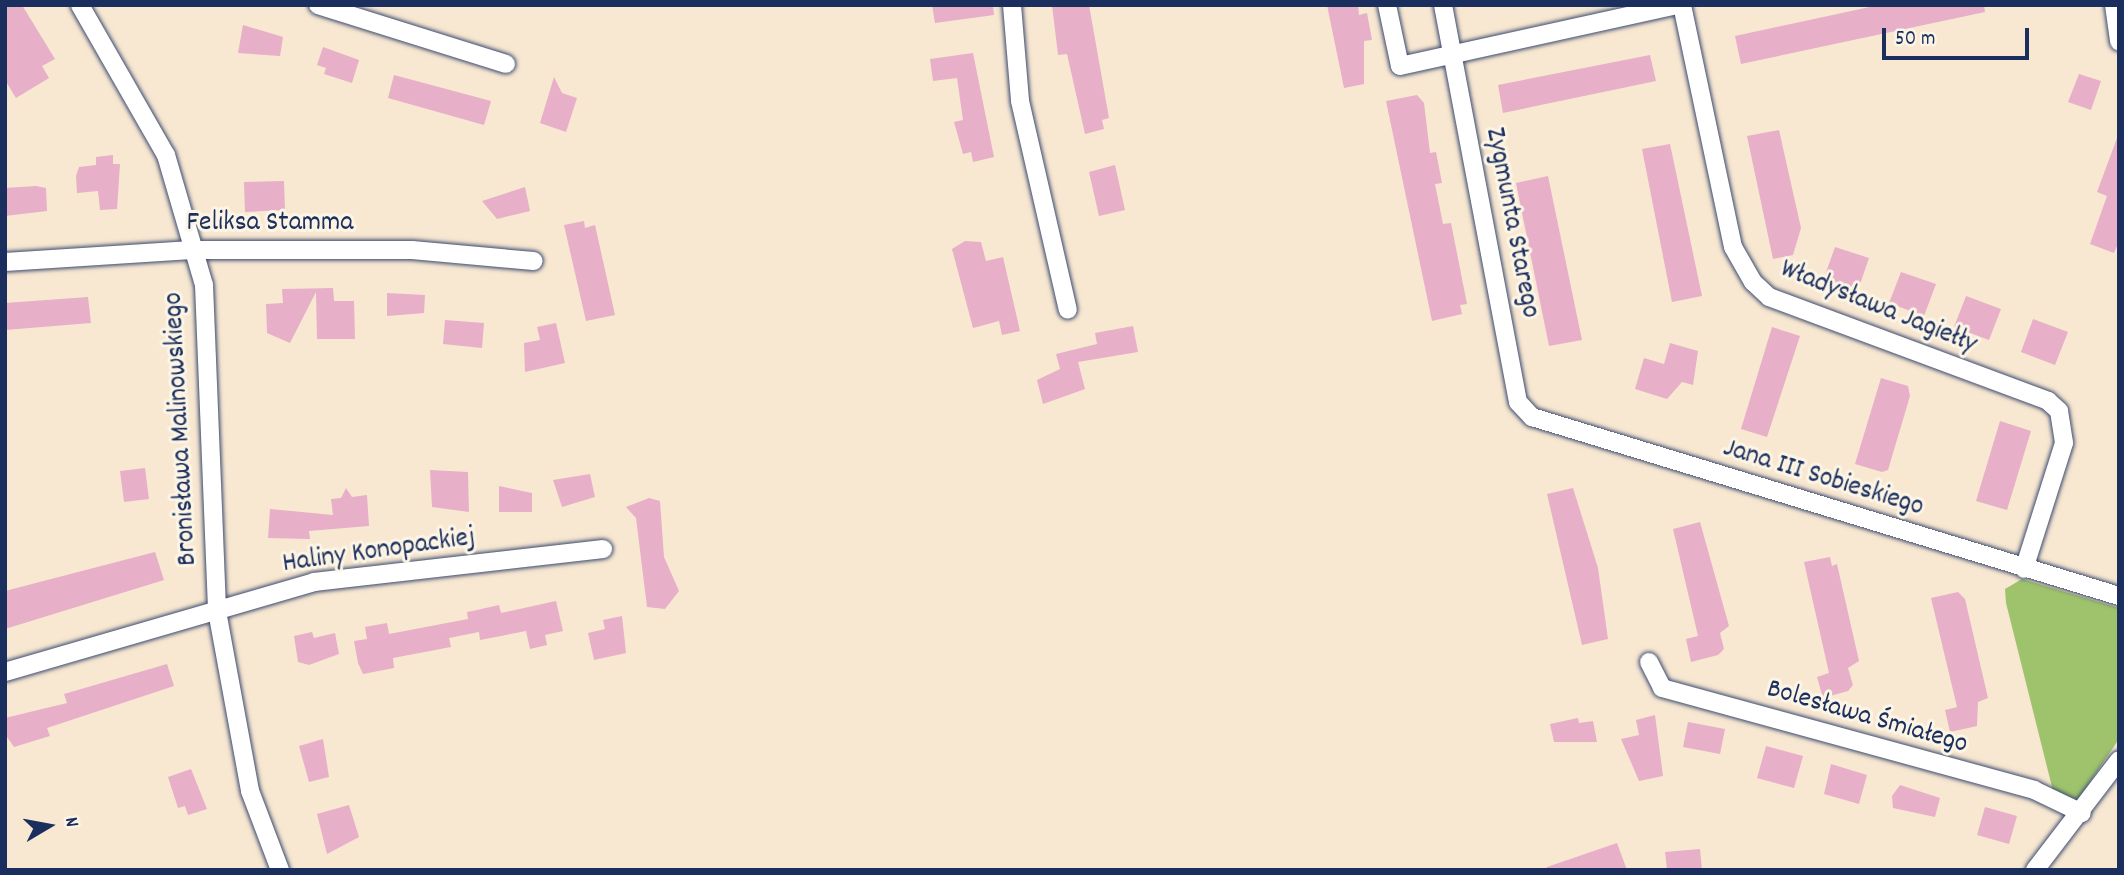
<!DOCTYPE html>
<meta charset="utf-8">
<style>
body{margin:0}
#map{position:relative;width:2124px;height:875px;overflow:hidden;background:#f8e8d2;font-family:Dekko,sans-serif}
div>[style]{position:absolute}
.green>*{inset:0;background:#9fc36d}
.building>*{inset:0;background:#e7afc8}
.roads{filter:drop-shadow(0 0 2px #3c4b6f) drop-shadow(0 0 2px #3c4b6f)}
.minor>*{height:18px;margin:-9px;padding:0 9px;transform-origin:9px;border-radius:9px;background:#fff}
span{translate:-50% -50%;white-space:nowrap;text-align:center;line-height:1.15;-webkit-text-stroke:6px #fcf5e5;paint-order:stroke}
.street-label{font-size:28px;color:#1b2f5e}
.frame{position:absolute;inset:0;border:7px solid #1b2f5e;pointer-events:none}
.north{position:absolute;left:14px;top:791px;width:70px;height:70px;-webkit-text-stroke:5px #fcf5e5;paint-order:stroke;rotate:80deg;font-size:19px;font-weight:700;line-height:28px;text-align:center;color:#1b2f5e}
.north::after{content:'';display:block;margin:auto;width:24px;height:32px;background:#1b2f5e;clip-path:polygon(50% 0,100% 100%,50% 72%,0 100%)}
.scale{position:absolute;left:1882px;top:28px;width:147px;height:32px;box-sizing:border-box;border:4px solid #1b2f5e;border-top:0;padding-left:9px;font-size:21px;line-height:24px;white-space:nowrap;color:#1b2f5e;-webkit-text-stroke:5px #fcf5e5;paint-order:stroke}
</style>
<div id="map">
<div class="green">
<div style="clip-path:polygon(2022px 579px,2119px 608px,2119px 739px,2075px 804px,2054px 795px,2006px 603px,2005px 589px)"></div>
</div>
<div class="building">
<div style="clip-path:polygon(5px 5px,22px 5px,55px 59px,42px 66px,49px 78px,16px 98px,5px 80px)"></div>
<div style="clip-path:polygon(932px 5px,993px 5px,994px 15px,935px 23px)"></div>
<div style="clip-path:polygon(1052px 5px,1089px 5px,1109px 118px,1102px 120px,1104px 129px,1085px 134px,1067px 54px,1058px 55px)"></div>
<div style="clip-path:polygon(1327px 5px,1358px 5px,1359px 15px,1367px 13px,1372px 40px,1364px 41px,1364px 84px,1344px 88px)"></div>
<div style="clip-path:polygon(1879px 5px,1984px 5px,1985px 12px,1741px 64px,1735px 36px)"></div>
<div style="clip-path:polygon(243px 25px,283px 37px,280px 56px,238px 53px)"></div>
<div style="clip-path:polygon(323px 47px,359px 60px,352px 83px,324px 74px,326px 68px,317px 65px)"></div>
<div style="clip-path:polygon(973px 53px,994px 157px,973px 162px,971px 152px,963px 154px,954px 122px,963px 120px,957px 78px,933px 81px,930px 59px)"></div>
<div style="clip-path:polygon(1650px 55px,1656px 81px,1503px 113px,1498px 85px)"></div>
<div style="clip-path:polygon(2079px 74px,2101px 81px,2091px 110px,2068px 102px)"></div>
<div style="clip-path:polygon(394px 75px,491px 101px,484px 125px,388px 98px)"></div>
<div style="clip-path:polygon(554px 77px,562px 93px,577px 98px,566px 132px,540px 123px)"></div>
<div style="clip-path:polygon(1417px 95px,1424px 103px,1430px 153px,1436px 152px,1442px 183px,1435px 184px,1443px 224px,1451px 223px,1467px 304px,1460px 305px,1462px 314px,1432px 321px,1386px 101px)"></div>
<div style="clip-path:polygon(1779px 130px,1801px 228px,1793px 255px,1773px 259px,1747px 136px)"></div>
<div style="clip-path:polygon(2117px 138px,2119px 241px,2114px 253px,2090px 244px,2107px 196px,2097px 192px)"></div>
<div style="clip-path:polygon(1670px 144px,1702px 296px,1672px 302px,1642px 149px)"></div>
<div style="clip-path:polygon(113px 155px,113px 164px,120px 164px,117px 209px,100px 210px,98px 191px,77px 193px,76px 176px,79px 167px,96px 165px,96px 157px)"></div>
<div style="clip-path:polygon(1115px 165px,1125px 210px,1099px 216px,1089px 172px)"></div>
<div style="clip-path:polygon(1548px 176px,1582px 340px,1549px 346px,1516px 183px)"></div>
<div style="clip-path:polygon(284px 181px,285px 210px,245px 212px,244px 182px)"></div>
<div style="clip-path:polygon(36px 186px,46px 188px,47px 211px,5px 216px,5px 188px)"></div>
<div style="clip-path:polygon(525px 187px,530px 211px,497px 219px,482px 201px)"></div>
<div style="clip-path:polygon(584px 221px,585px 228px,595px 225px,615px 315px,586px 321px,564px 225px)"></div>
<div style="clip-path:polygon(965px 241px,981px 242px,986px 261px,1003px 257px,1020px 331px,1002px 335px,999px 321px,973px 328px,952px 249px)"></div>
<div style="clip-path:polygon(1835px 247px,1869px 258px,1858px 290px,1824px 278px)"></div>
<div style="clip-path:polygon(1901px 272px,1936px 284px,1924px 316px,1889px 303px)"></div>
<div style="clip-path:polygon(333px 288px,334px 301px,354px 301px,355px 339px,317px 339px,316px 292px,290px 343px,267px 333px,266px 304px,283px 303px,282px 289px)"></div>
<div style="clip-path:polygon(387px 293px,425px 295px,424px 313px,387px 316px)"></div>
<div style="clip-path:polygon(1966px 296px,2001px 309px,1989px 340px,1954px 327px)"></div>
<div style="clip-path:polygon(88px 297px,91px 323px,5px 330px,5px 303px)"></div>
<div style="clip-path:polygon(2033px 319px,2068px 332px,2055px 365px,2021px 352px)"></div>
<div style="clip-path:polygon(445px 320px,484px 323px,482px 348px,443px 344px)"></div>
<div style="clip-path:polygon(556px 323px,565px 363px,525px 372px,524px 343px,540px 340px,537px 327px)"></div>
<div style="clip-path:polygon(1133px 326px,1138px 352px,1078px 362px,1085px 389px,1043px 404px,1037px 380px,1060px 369px,1056px 354px,1097px 344px,1095px 333px)"></div>
<div style="clip-path:polygon(1772px 327px,1800px 336px,1767px 437px,1741px 429px)"></div>
<div style="clip-path:polygon(1670px 343px,1698px 351px,1693px 385px,1682px 382px,1667px 399px,1635px 389px,1644px 358px,1664px 364px)"></div>
<div style="clip-path:polygon(1881px 378px,1908px 386px,1910px 396px,1888px 470px,1882px 472px,1855px 464px)"></div>
<div style="clip-path:polygon(2000px 421px,2031px 431px,2007px 510px,1976px 501px)"></div>
<div style="clip-path:polygon(145px 468px,149px 499px,124px 502px,120px 471px)"></div>
<div style="clip-path:polygon(430px 470px,468px 472px,469px 512px,432px 507px)"></div>
<div style="clip-path:polygon(590px 474px,595px 497px,562px 507px,553px 480px)"></div>
<div style="clip-path:polygon(499px 486px,532px 493px,532px 512px,499px 512px)"></div>
<div style="clip-path:polygon(346px 488px,352px 497px,367px 495px,369px 526px,309px 531px,310px 539px,268px 538px,270px 509px,333px 515px,331px 499px,341px 498px)"></div>
<div style="clip-path:polygon(1573px 488px,1598px 568px,1608px 639px,1582px 645px,1547px 494px)"></div>
<div style="clip-path:polygon(649px 498px,660px 501px,664px 557px,679px 591px,665px 609px,647px 607px,636px 518px,626px 507px)"></div>
<div style="clip-path:polygon(1700px 522px,1729px 626px,1720px 633px,1724px 649px,1718px 655px,1691px 662px,1686px 639px,1698px 636px,1673px 529px)"></div>
<div style="clip-path:polygon(155px 552px,164px 580px,5px 629px,5px 591px)"></div>
<div style="clip-path:polygon(1830px 557px,1832px 566px,1837px 564px,1859px 661px,1848px 668px,1853px 685px,1848px 691px,1823px 698px,1817px 677px,1829px 673px,1804px 562px)"></div>
<div style="clip-path:polygon(1958px 592px,1965px 599px,1988px 698px,1978px 702px,1977px 726px,1950px 732px,1945px 710px,1957px 707px,1931px 598px)"></div>
<div style="clip-path:polygon(556px 601px,563px 631px,545px 635px,547px 645px,530px 649px,526px 631px,480px 640px,479px 632px,449px 638px,451px 647px,393px 658px,394px 668px,363px 674px,358px 663px,354px 641px,367px 639px,365px 627px,387px 623px,389px 634px,468px 619px,467px 612px,477px 610px,499px 605px,501px 613px)"></div>
<div style="clip-path:polygon(622px 616px,626px 653px,594px 660px,588px 633px,605px 629px,603px 620px)"></div>
<div style="clip-path:polygon(312px 632px,314px 638px,335px 633px,339px 654px,309px 665px,298px 662px,294px 636px)"></div>
<div style="clip-path:polygon(167px 664px,174px 686px,47px 728px,50px 736px,14px 747px,5px 734px,5px 718px,67px 703px,64px 694px)"></div>
<div style="clip-path:polygon(1655px 715px,1663px 776px,1639px 781px,1621px 739px,1639px 735px,1636px 720px)"></div>
<div style="clip-path:polygon(1578px 718px,1579px 723px,1593px 721px,1597px 742px,1554px 742px,1550px 724px)"></div>
<div style="clip-path:polygon(1688px 722px,1725px 729px,1720px 754px,1683px 747px)"></div>
<div style="clip-path:polygon(323px 739px,329px 777px,309px 782px,299px 746px)"></div>
<div style="clip-path:polygon(1766px 746px,1803px 756px,1794px 788px,1757px 778px)"></div>
<div style="clip-path:polygon(1831px 764px,1867px 775px,1859px 804px,1824px 794px)"></div>
<div style="clip-path:polygon(191px 769px,207px 809px,188px 815px,185px 806px,178px 808px,168px 777px)"></div>
<div style="clip-path:polygon(1900px 785px,1940px 798px,1935px 817px,1893px 808px,1892px 796px)"></div>
<div style="clip-path:polygon(349px 805px,359px 837px,327px 854px,317px 814px)"></div>
<div style="clip-path:polygon(1985px 807px,2017px 816px,2009px 844px,1977px 835px)"></div>
<div style="clip-path:polygon(1617px 843px,1627px 870px,1547px 870px,1547px 867px)"></div>
<div style="clip-path:polygon(1700px 849px,1702px 870px,1667px 870px,1665px 852px)"></div>
</div>
<div class="roads">
<div class="minor">
<div style="left:80px;top:5px;width:173px;rotate:60.2deg"></div>
<div style="left:166px;top:155px;width:135px;rotate:73.7deg"></div>
<div style="left:204px;top:285px;width:326px;rotate:87.7deg"></div>
<div style="left:217px;top:611px;width:183px;rotate:79.6deg"></div>
<div style="left:250px;top:791px;width:85px;rotate:69.2deg"></div>
<div style="left:318px;top:5px;width:197px;rotate:17.4deg"></div>
<div style="left:1012px;top:5px;width:96px;rotate:85.2deg"></div>
<div style="left:1020px;top:101px;width:214px;rotate:77.1deg"></div>
<div style="left:1387px;top:5px;width:62px;rotate:78deg"></div>
<div style="left:1400px;top:66px;width:284px;rotate:-12.4deg"></div>
<div style="left:1443px;top:5px;width:404px;rotate:79.3deg"></div>
<div style="left:1518px;top:402px;width:21px;rotate:47deg"></div>
<div style="left:1532px;top:417px;width:614px;rotate:16.96deg"></div>
<div style="left:1682px;top:5px;width:247px;rotate:78.1deg"></div>
<div style="left:1733px;top:247px;width:40px;rotate:60.3deg"></div>
<div style="left:1753px;top:282px;width:22px;rotate:43deg"></div>
<div style="left:1769px;top:297px;width:298px;rotate:20.4deg"></div>
<div style="left:2048px;top:401px;width:15px;rotate:42deg"></div>
<div style="left:2059px;top:411px;width:32px;rotate:81deg"></div>
<div style="left:2064px;top:443px;width:132px;rotate:107.6deg"></div>
<div style="left:2114px;top:5px;width:37px;rotate:82deg"></div>
<div style="left:5px;top:262px;width:187px;rotate:-3.7deg"></div>
<div style="left:192px;top:250px;width:220px"></div>
<div style="left:412px;top:250px;width:122px;rotate:5.2deg"></div>
<div style="left:1649px;top:662px;width:29px;rotate:63deg"></div>
<div style="left:1662px;top:688px;width:386px;rotate:15.3deg"></div>
<div style="left:2034px;top:790px;width:53px;rotate:25.6deg"></div>
<div style="left:5px;top:672px;width:322px;rotate:-16.2deg"></div>
<div style="left:314px;top:582px;width:291px;rotate:-6.5deg"></div>
<div style="left:2035px;top:870px;width:138px;rotate:-52.6deg"></div>
</div>
</div>
<div class="street-label">
<span style="left:1511px;top:223px;rotate:79deg">Zygmunta Starego</span>
<span style="left:270px;top:224px">Feliksa Stamma</span>
<span style="left:1878px;top:308px;rotate:22deg">Władysława Jagiełły</span>
<span style="left:182px;top:429px;rotate:-93deg">Bronisława Malinowskiego</span>
<span style="left:1823px;top:479px;rotate:17deg">Jana III Sobieskiego</span>
<span style="left:379px;top:552px;rotate:-8deg">Haliny Konopackiej</span>
<span style="left:1867px;top:718px;rotate:16deg">Bolesława Śmiałego</span>
</div>
<div class="frame"></div>
<div class="north">N</div>
<div class="scale">50 m</div>
</div>
